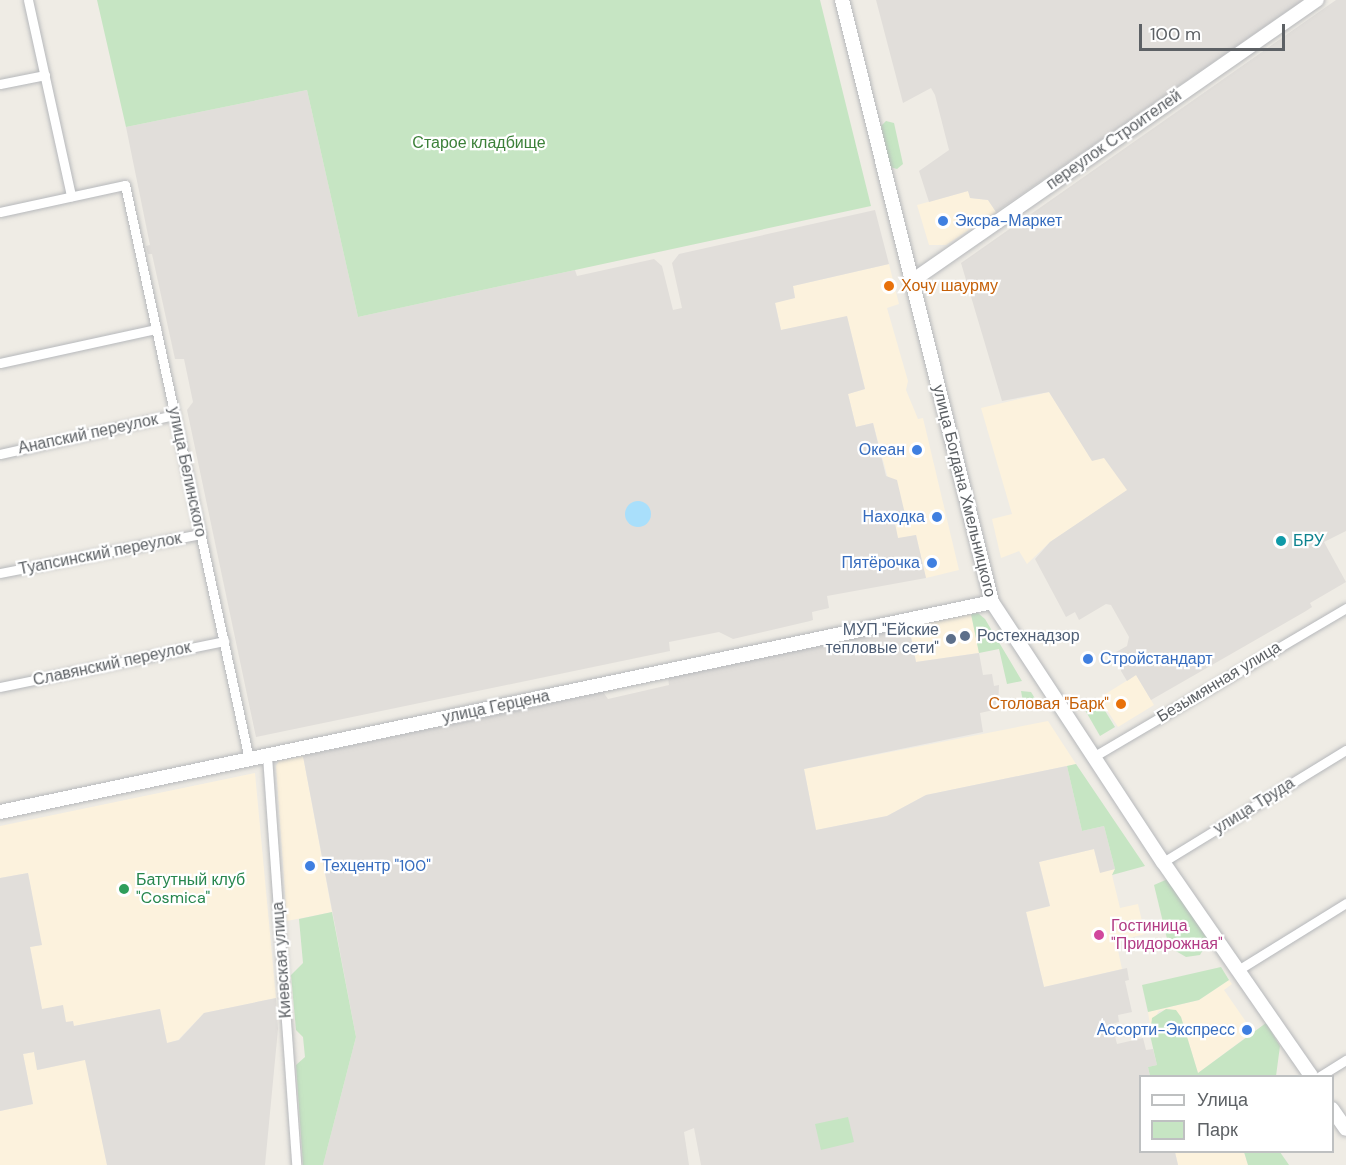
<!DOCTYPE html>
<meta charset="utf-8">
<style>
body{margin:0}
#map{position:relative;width:1346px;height:1165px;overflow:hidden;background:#efece5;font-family:"DM Sans",sans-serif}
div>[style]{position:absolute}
.commercial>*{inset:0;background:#fcf2dd}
.industrial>*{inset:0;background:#e1deda}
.green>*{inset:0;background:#c6e5c3}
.water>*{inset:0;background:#a9dffb}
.round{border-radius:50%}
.roads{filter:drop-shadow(0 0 2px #b6b8bb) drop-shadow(0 0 2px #b6b8bb)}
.street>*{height:9px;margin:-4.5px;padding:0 4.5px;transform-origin:4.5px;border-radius:4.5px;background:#fff}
.secondary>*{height:14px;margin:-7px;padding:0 7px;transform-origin:7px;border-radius:7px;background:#fff}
.dots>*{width:16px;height:16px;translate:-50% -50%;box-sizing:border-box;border:3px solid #fff;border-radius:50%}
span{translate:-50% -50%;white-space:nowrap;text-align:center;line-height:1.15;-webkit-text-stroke:4.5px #fff;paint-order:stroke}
.street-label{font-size:16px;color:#5d6165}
.park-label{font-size:16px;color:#3c8039}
.shop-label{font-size:16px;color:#366cbe}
.left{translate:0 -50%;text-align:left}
.right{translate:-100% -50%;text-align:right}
.food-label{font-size:16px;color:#c56008}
.culture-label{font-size:16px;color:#0d838f}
.service-label{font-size:16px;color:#4e5e75}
.leisure-label{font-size:16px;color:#27864d}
.hotel-label{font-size:16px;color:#b23c85}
.legend{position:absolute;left:1139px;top:1075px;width:195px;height:78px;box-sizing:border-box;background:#fff;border:2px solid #bec0c1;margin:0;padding:8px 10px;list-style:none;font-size:18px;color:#5d6165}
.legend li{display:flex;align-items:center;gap:12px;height:30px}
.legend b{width:30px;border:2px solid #bec0c1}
.scale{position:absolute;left:1139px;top:24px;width:146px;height:27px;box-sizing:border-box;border:3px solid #5d6165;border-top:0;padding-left:8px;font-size:18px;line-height:21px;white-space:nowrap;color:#5d6165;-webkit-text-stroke:4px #fff;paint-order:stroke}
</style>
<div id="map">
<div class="commercial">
<div style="clip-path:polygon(968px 191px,971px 198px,988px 200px,996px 212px,946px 245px,929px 245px,917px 205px)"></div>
<div style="clip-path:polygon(889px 264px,899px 304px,887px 308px,908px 381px,906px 390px,918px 419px,923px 418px,959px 570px,926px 578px,916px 535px,898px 539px,892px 513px,897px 512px,873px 423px,856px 427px,848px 394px,865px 389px,847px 317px,781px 330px,775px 302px,795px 298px,793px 286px)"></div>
<div style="clip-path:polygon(1049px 392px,1092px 460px,1104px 457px,1128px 490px,1050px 542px,1027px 564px,1019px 551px,1001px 558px,992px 519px,1012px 514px,981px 408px)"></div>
<div style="clip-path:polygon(971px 614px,979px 653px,916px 662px,909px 627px)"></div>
<div style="clip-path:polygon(1136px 675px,1154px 705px,1118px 727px,1099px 698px)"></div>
<div style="clip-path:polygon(1048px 721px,1076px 764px,926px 795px,887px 816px,816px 830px,804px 769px)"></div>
<div style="clip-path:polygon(303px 756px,332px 912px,287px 921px,276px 766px,279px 761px)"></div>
<div style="clip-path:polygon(255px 773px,276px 998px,204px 1013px,178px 1040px,167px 1043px,160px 1009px,74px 1026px,42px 1009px,30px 947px,41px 945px,28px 873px,0 878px,0 826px)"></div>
<div style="clip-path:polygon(1094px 849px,1100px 872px,1115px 869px,1112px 875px,1120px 908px,1138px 904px,1145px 934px,1116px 941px,1122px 969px,1044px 987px,1026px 912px,1050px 906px,1039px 862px)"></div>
<div style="clip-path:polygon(1229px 980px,1232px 984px,1224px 990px,1253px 1032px,1198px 1073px,1181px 1017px,1170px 1009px,1159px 1011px,1150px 1025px,1148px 1012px,1199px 1000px)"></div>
<div style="clip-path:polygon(34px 1052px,38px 1070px,86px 1059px,107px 1165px,0 1165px,0 1111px,33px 1104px,23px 1054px)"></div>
<div style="clip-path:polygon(1175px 1152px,1244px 1152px,1248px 1165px,1178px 1165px)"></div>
</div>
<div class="industrial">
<div style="clip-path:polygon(876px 0,1303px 0,996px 212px,988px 200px,970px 198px,968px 191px,929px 202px,919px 171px,949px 150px,935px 95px,931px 88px,903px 103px)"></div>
<div style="clip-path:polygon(1336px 0,1346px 0,1346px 531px,1324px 542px,1346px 582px,1310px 603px,1312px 607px,1306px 611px,1151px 700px,1136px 675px,1127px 681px,1121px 671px,1122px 662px,1116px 652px,1127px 646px,1129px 637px,1111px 605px,1106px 604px,1079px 620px,1075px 612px,1066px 617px,1035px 559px,1050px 542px,1127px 490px,1104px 458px,1092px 461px,1049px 392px,1002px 401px,961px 263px)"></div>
<div style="clip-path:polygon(307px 90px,358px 317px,575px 270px,577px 276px,654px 259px,662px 266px,673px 310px,682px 308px,672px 263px,679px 254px,875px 210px,889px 264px,793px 286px,795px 298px,775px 303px,781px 330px,847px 316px,865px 389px,848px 394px,856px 427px,873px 423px,886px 476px,897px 480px,905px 514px,893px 513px,898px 538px,916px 535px,926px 578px,827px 596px,829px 608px,812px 612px,813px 620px,810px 621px,733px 639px,719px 632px,669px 642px,670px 651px,256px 737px,187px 410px,193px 402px,184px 359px,175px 359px,152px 254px,148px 254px,146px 246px,150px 245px,126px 127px)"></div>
<div style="clip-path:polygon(909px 627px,916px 662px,979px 653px,983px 675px,992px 674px,994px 686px,999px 685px,998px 709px,980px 713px,983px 732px,804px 769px,816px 830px,887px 816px,926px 795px,1067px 766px,1082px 831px,1104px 826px,1115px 869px,1100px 873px,1094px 849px,1039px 862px,1050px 906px,1026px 912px,1044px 987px,1127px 968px,1129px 980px,1125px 981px,1132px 1012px,1118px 1015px,1119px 1022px,1112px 1024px,1117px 1044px,1143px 1038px,1146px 1050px,1153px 1049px,1157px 1065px,1148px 1067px,1150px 1076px,1140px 1076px,1140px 1152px,1175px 1152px,1178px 1165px,701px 1165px,694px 1128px,684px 1132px,689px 1165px,323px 1165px,356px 1037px,303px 756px,603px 692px,608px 699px,669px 685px,668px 678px)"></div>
<div style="clip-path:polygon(28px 873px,42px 945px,30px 947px,42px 1009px,63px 1005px,66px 1022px,73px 1021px,74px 1026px,160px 1009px,167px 1043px,179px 1040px,204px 1013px,276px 998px,278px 1029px,265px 1165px,107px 1165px,85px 1060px,37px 1070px,34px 1052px,23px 1054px,33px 1104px,0 1111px,0 878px)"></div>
</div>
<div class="green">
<div style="clip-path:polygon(97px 0,820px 0,871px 206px,358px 317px,307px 90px,126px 127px)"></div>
<div style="clip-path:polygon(886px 121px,894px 123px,903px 164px,897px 169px,890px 167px,881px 126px)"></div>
<div style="clip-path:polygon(978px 613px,985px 619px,1022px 681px,1007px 684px,999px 649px,979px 653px,971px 614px)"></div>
<div style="clip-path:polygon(1021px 691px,1031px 692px,1039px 705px,1024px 707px)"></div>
<div style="clip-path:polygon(1099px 701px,1115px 727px,1100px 736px,1085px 710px)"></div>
<div style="clip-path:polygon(1076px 764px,1145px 866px,1112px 875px,1115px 869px,1104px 826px,1082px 831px,1067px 766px)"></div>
<div style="clip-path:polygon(1170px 878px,1210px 938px,1200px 955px,1186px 957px,1169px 947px,1154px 885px)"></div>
<div style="clip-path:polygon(332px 912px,356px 1037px,323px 1165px,303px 1165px,296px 1065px,305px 1057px,303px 1037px,296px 1030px,291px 975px,303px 963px,299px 919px)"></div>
<div style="clip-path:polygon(1221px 967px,1229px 980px,1199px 1000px,1148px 1012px,1142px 985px)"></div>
<div style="clip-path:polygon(1166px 1009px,1176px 1010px,1181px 1017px,1198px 1073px,1266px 1023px,1280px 1046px,1276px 1076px,1150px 1076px,1148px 1067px,1157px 1065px,1150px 1035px,1152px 1018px)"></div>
<div style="clip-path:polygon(848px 1117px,854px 1142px,821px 1150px,815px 1124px)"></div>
<div style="clip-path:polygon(1244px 1152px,1280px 1152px,1289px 1165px,1248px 1165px)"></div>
</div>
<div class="water">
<div class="round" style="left:625px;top:501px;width:26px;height:26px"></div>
</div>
<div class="roads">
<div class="street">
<div style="left:28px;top:0;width:201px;rotate:77.6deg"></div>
<div style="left:0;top:84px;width:46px;rotate:-11.3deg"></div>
<div style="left:0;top:212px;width:128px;rotate:-12.2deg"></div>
<div style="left:125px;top:185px;width:587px;rotate:77.81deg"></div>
<div style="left:0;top:363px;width:160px;rotate:-12.3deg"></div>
<div style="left:0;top:454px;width:179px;rotate:-12.6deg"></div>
<div style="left:0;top:573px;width:205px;rotate:-11deg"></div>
<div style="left:0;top:687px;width:229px;rotate:-11.6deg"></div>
<div style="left:267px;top:756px;width:410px;rotate:85.9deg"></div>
<div style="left:1093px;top:757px;width:294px;rotate:-30.5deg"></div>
<div style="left:1163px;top:862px;width:215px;rotate:-31.5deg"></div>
<div style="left:1238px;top:970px;width:127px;rotate:-31.8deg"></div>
<div style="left:1320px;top:1076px;width:31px;rotate:-32deg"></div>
</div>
<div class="secondary">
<div style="left:842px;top:0;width:620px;rotate:76.01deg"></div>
<div style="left:992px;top:602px;width:311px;rotate:56.7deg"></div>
<div style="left:1163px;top:862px;width:260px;rotate:55.3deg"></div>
<div style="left:912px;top:281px;width:493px;rotate:-34.8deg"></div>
<div style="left:0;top:812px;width:1014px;rotate:-11.95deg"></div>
<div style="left:1332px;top:1109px;width:24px;rotate:55deg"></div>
</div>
</div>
<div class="dots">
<div style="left:943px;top:221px;background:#3f7fe0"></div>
<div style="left:889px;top:286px;background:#e8710a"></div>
<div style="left:917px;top:450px;background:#3f7fe0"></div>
<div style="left:937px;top:517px;background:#3f7fe0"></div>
<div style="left:1281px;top:541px;background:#0f9aa8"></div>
<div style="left:932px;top:563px;background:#3f7fe0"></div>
<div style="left:965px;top:636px;background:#5c6f8a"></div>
<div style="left:951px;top:639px;background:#5c6f8a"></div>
<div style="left:1088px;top:659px;background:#3f7fe0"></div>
<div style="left:1121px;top:704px;background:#e8710a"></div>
<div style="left:310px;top:866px;background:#3f7fe0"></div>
<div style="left:124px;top:889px;background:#2e9e5b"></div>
<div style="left:1099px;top:935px;background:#d1479c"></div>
<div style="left:1247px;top:1030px;background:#3f7fe0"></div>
</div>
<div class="street-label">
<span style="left:1114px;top:140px;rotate:-35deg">переулок Строителей</span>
<span style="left:88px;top:434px;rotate:-12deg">Анапский переулок</span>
<span style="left:187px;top:472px;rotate:78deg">улица Белинского</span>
<span style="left:964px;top:491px;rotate:76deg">улица Богдана Хмельницкого</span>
<span style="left:100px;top:554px;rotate:-11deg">Туапсинский переулок</span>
<span style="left:112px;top:664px;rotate:-12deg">Славянский переулок</span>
<span style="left:1219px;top:682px;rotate:-31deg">Безымянная улица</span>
<span style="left:496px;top:707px;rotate:-12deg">улица Герцена</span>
<span style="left:1254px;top:806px;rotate:-32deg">улица Труда</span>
<span style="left:282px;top:960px;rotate:-94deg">Киевская улица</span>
</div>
<div class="park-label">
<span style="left:479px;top:143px">Старое кладбище</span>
</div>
<div class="shop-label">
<span class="left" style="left:955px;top:221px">Эксра-Маркет</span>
<span class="right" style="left:905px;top:450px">Океан</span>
<span class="right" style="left:925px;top:517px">Находка</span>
<span class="right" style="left:920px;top:563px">Пятёрочка</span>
<span class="left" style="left:1100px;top:659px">Стройстандарт</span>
<span class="left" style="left:322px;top:866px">Техцентр "100"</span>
<span class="right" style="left:1235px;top:1030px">Ассорти-Экспресс</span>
</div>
<div class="food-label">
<span class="left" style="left:901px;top:286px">Хочу шаурму</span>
<span class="right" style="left:1109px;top:704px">Столовая "Барк"</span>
</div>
<div class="culture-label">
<span class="left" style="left:1293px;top:541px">БРУ</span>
</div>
<div class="service-label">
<span class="right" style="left:939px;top:639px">МУП "Ейские<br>тепловые сети"</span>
<span class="left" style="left:977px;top:636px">Ростехнадзор</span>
</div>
<div class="leisure-label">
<span class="left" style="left:136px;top:889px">Батутный клуб<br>"Cosmica"</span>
</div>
<div class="hotel-label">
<span class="left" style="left:1111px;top:935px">Гостиница<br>"Придорожная"</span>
</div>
<ul class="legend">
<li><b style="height:8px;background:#fff"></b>Улица</li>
<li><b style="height:16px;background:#c6e5c3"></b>Парк</li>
</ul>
<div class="scale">100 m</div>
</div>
